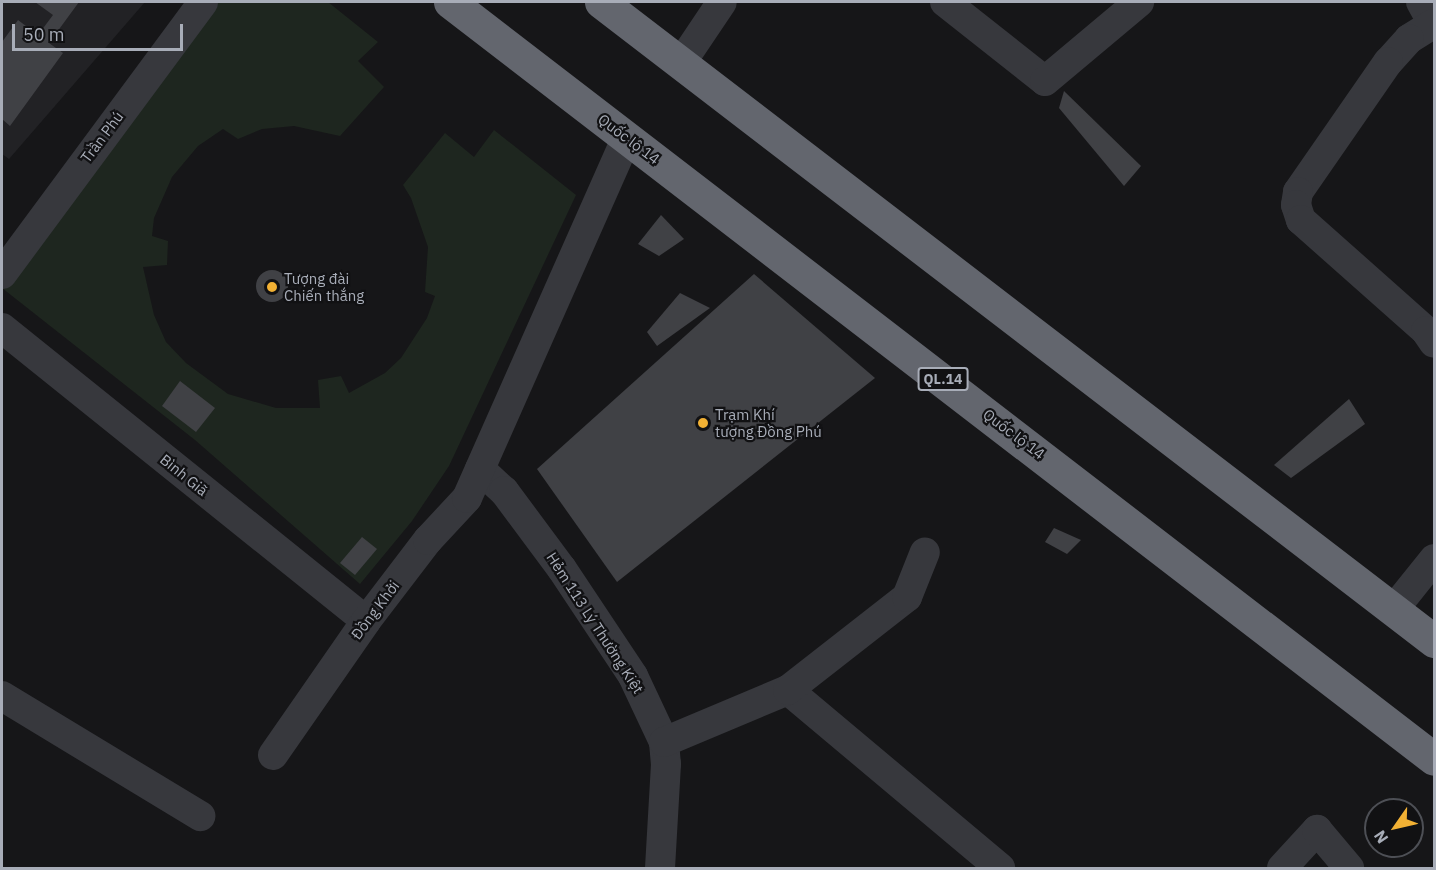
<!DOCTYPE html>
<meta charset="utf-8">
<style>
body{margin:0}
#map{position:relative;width:1436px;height:870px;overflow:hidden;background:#161618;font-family:"IBM Plex Sans",sans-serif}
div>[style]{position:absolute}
.built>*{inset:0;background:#222225}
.green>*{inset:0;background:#1e261f}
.building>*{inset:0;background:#404145}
.round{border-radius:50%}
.minor>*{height:30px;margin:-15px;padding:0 15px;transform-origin:15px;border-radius:15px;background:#37383d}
.highway>*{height:33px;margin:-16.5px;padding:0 16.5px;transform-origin:16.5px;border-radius:16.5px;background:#63666e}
.dots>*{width:16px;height:16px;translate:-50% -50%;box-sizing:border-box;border:3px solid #111113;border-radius:50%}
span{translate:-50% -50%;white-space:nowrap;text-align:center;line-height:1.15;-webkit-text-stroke:4.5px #111113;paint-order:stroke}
.shield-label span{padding:2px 4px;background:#111113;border:2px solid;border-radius:4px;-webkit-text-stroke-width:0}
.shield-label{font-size:14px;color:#a8adb8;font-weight:700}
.street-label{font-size:15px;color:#a8adb8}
.poi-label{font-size:15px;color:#a8adb8}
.left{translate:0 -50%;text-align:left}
.frame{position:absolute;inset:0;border:3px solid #a8adb8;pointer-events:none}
.north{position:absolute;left:1364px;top:798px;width:60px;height:60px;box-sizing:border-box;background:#111113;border:2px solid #4d4f55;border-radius:50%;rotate:236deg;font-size:16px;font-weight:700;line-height:24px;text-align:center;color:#a8adb8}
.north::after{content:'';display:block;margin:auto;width:21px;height:27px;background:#f2b134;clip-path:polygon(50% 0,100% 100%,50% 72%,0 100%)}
.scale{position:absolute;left:12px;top:24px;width:171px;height:27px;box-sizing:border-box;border:3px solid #a8adb8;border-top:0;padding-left:8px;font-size:18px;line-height:21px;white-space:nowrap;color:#a8adb8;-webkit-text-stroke:4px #111113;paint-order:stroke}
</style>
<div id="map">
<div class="built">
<div style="clip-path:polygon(2px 2px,145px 2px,9px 159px,2px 154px)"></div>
</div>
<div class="green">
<div style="clip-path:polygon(218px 2px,328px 2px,378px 42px,358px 61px,384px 87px,340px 136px,294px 126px,262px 129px,238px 139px,223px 129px,198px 146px,172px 177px,154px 218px,152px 236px,168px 241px,167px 265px,143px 267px,154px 315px,166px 342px,186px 363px,228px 394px,276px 408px,320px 408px,318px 380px,341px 376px,349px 393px,385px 373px,401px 358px,427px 318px,435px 296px,425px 292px,428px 247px,411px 198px,403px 185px,445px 133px,474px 157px,494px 130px,576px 195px,449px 466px,412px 521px,360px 584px,195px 440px,2px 288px,187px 37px)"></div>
</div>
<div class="building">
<div style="clip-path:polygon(35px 2px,79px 2px,49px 43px,63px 53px,10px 126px,2px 119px,2px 42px,18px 20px,38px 35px,53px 15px)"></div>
<div style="clip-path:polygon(1064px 91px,1141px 166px,1124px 186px,1059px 108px)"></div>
<div style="clip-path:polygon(661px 215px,684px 239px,659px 256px,638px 244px)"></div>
<div class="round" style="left:256px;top:270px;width:32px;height:32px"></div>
<div style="clip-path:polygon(754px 274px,875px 378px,617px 582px,537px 469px)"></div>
<div style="clip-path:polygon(680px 293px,710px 308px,657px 346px,647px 332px)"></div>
<div style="clip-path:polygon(180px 381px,215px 408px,196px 432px,162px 406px)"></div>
<div style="clip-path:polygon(1349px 399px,1365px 424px,1291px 478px,1274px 465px)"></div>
<div style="clip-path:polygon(1054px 528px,1081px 540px,1067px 554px,1045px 542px)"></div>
<div style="clip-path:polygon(362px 537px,377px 549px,355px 575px,340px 563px)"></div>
</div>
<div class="minor">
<div style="left:945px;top:2px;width:127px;rotate:38.3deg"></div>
<div style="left:1045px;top:81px;width:123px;rotate:-40deg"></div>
<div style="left:1421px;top:2px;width:25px;rotate:61deg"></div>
<div style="left:1433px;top:24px;width:28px;rotate:148deg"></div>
<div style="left:1409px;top:39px;width:31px;rotate:132deg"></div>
<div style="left:1388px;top:62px;width:158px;rotate:124.7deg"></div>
<div style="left:1298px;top:192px;width:13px;rotate:99deg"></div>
<div style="left:1296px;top:205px;width:16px;rotate:72deg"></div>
<div style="left:1301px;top:220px;width:167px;rotate:41.6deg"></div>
<div style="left:1426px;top:331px;width:14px;rotate:56deg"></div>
<div style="left:681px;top:63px;width:73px;rotate:-56.1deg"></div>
<div style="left:2px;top:274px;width:338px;rotate:-53.5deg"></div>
<div style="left:2px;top:328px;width:467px;rotate:38.8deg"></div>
<div style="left:480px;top:469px;width:33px;rotate:43deg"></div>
<div style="left:504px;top:491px;width:97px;rotate:53.4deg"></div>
<div style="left:562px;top:569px;width:128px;rotate:56.4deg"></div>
<div style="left:633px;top:676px;width:73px;rotate:64.8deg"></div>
<div style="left:664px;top:742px;width:22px;rotate:85deg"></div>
<div style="left:666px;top:764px;width:104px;rotate:93.3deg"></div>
<div style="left:1394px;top:609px;width:64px;rotate:-51.3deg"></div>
<div style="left:788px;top:690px;width:277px;rotate:40deg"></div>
<div style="left:2px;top:696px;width:232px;rotate:31.2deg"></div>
<div style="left:664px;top:742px;width:134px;rotate:-22.8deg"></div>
<div style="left:788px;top:690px;width:151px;rotate:-38deg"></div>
<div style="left:907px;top:597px;width:48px;rotate:-68.2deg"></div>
<div style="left:273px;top:755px;width:163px;rotate:-55.2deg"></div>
<div style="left:366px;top:621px;width:102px;rotate:-52.6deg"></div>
<div style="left:428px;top:540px;width:57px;rotate:-47.1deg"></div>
<div style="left:467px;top:498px;width:395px;rotate:-66.1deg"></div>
<div style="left:1282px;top:868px;width:52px;rotate:-47.4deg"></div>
<div style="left:1317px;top:830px;width:50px;rotate:49.9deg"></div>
</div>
<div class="highway">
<div style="left:450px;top:2px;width:1241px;rotate:37.57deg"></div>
<div style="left:601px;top:2px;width:1050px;rotate:37.49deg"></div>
</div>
<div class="dots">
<div style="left:272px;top:287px;background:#f2b134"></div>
<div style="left:703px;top:423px;background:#f2b134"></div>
</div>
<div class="shield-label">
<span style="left:943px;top:379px">QL.14</span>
</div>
<div class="street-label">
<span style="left:102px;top:137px;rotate:-53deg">Trần Phú</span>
<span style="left:629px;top:139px;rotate:37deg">Quốc lộ 14</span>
<span style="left:1014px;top:434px;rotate:37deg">Quốc lộ 14</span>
<span style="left:184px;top:475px;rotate:39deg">Bình Giã</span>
<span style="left:375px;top:610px;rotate:-53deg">Đồng Khởi</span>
<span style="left:595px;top:623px;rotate:57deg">Hẻm 113 Lý Thường Kiệt</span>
</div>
<div class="poi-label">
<span class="left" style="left:284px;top:287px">Tượng đài<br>Chiến thắng</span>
<span class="left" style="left:715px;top:423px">Trạm Khí<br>tượng Đồng Phú</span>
</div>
<div class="frame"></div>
<div class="north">N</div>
<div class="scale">50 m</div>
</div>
